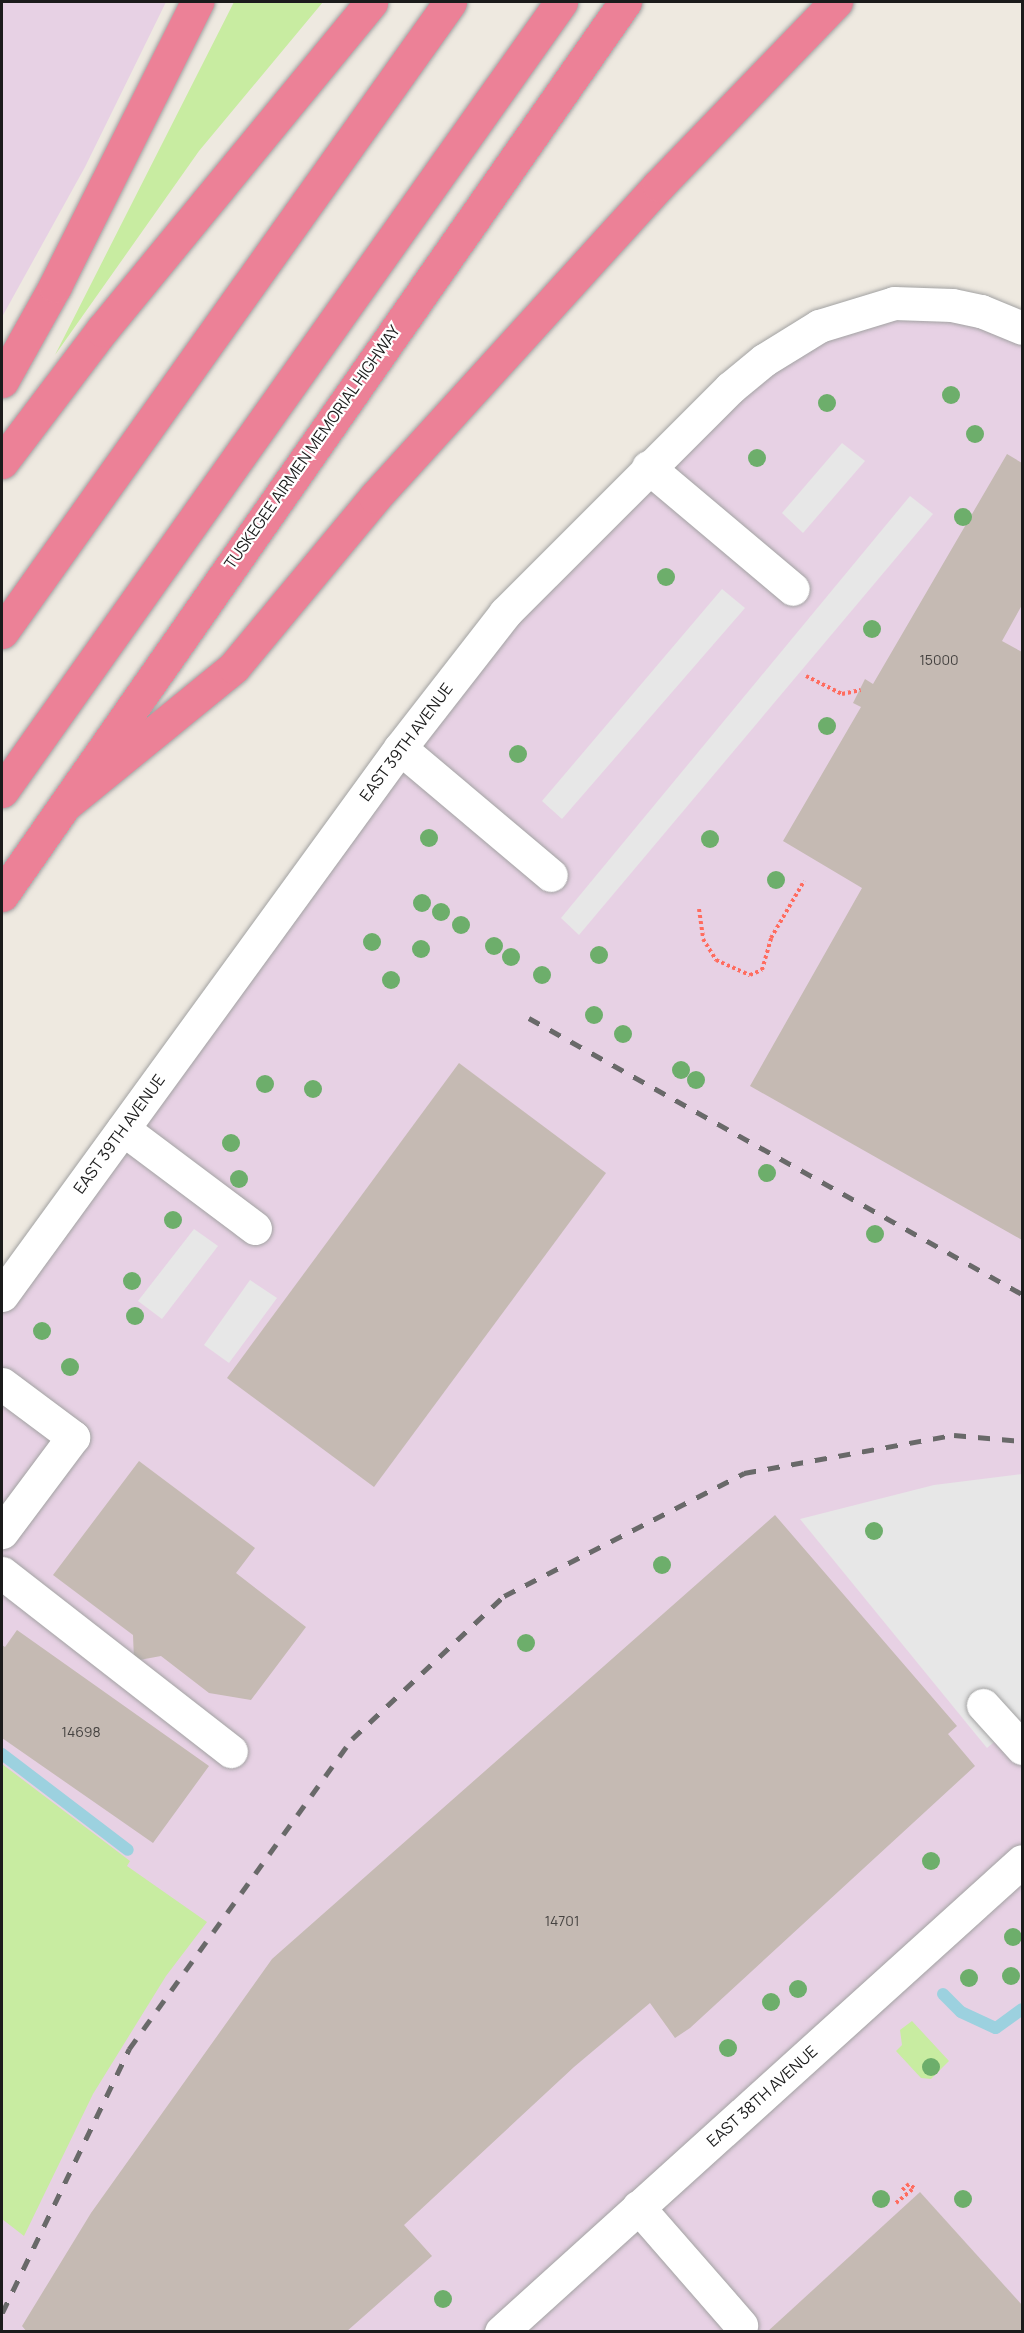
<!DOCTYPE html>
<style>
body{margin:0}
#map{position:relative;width:1024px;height:2333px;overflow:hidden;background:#eee9e0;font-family:Manrope,sans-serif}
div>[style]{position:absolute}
.industrial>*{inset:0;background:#e7d1e4}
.grass>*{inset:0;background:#c8eca1}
.parking>*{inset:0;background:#e7e7e7}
.stream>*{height:12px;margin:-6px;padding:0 6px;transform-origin:6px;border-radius:6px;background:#9cd1df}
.building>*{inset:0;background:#c5bab3}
.path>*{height:4px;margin-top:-2px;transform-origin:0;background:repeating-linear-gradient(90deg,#ff6c5f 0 3px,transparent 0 6px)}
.roads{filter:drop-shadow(0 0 2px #a2a2a2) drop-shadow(0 0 2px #a2a2a2)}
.minor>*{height:33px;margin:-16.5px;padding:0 16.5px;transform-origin:16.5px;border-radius:16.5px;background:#fff}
.highway>*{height:33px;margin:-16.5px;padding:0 16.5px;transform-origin:16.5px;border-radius:16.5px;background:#ec8197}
.rail>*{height:4.5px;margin-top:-2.25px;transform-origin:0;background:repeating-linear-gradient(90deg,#696969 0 12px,transparent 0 24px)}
.trees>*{width:18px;height:18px;margin:-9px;border-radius:50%;background:#6dae6b}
span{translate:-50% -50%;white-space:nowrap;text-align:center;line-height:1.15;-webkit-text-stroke:4.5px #fff;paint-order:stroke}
.number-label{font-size:14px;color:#464341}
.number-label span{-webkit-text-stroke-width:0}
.street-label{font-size:16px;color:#1b1b1b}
.frame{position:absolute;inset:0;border:3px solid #1b1b1b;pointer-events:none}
</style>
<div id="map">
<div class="industrial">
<div style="clip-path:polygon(2px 2px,166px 2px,85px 167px,2px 317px)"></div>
<div style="clip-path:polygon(911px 303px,1022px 328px,1022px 2331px,2px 2332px,2px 1296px,438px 699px,764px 360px)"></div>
</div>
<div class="grass">
<div style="clip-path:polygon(234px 2px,323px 2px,199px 151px,55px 355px)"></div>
<div style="clip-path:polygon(2px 1764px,130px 1861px,127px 1866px,207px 1922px,166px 1976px,93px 2094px,24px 2236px,2px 2219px)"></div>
<div style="clip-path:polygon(912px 2021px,949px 2061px,931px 2079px,921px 2078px,896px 2051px,902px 2045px,900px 2030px)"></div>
</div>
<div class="parking">
<div style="clip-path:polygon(842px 443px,865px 461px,803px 533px,782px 513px)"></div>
<div style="clip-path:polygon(910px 496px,933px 514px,579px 935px,561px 918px)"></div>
<div style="clip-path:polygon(722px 589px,745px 608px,562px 819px,542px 801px)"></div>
<div style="clip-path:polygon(194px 1229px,218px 1246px,162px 1319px,138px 1301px)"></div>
<div style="clip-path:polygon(250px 1280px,277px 1298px,229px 1363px,204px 1345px)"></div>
<div style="clip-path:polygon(1022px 1474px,1022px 1718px,987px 1748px,800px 1519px,934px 1485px)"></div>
</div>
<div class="stream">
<div style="left:2px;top:1754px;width:158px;rotate:37.3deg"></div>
<div style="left:943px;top:1994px;width:25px;rotate:45deg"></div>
<div style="left:961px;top:2012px;width:38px;rotate:25deg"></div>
<div style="left:996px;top:2028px;width:32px;rotate:-36deg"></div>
</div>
<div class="building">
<div style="clip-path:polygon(1007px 454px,1022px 463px,1022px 605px,1002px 641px,1022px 652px,1022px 1240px,750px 1086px,862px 888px,783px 841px,861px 707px,853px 703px,865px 679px,873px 684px)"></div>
<div style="clip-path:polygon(459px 1063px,606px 1173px,374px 1487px,227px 1378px)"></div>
<div style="clip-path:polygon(139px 1461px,255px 1548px,236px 1573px,306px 1627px,251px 1700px,209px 1693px,161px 1656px,134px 1661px,133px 1635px,53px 1575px)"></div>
<div style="clip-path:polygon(775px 1515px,957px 1726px,948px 1734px,975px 1766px,690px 2028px,675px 2038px,650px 2003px,574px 2067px,404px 2225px,432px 2256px,346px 2332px,27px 2332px,22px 2326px,91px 2213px,272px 1959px)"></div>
<div style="clip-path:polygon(17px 1630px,209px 1766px,153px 1843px,2px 1738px,2px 1645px,5px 1647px)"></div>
<div style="clip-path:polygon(920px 2192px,1022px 2305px,1022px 2332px,767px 2332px)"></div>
</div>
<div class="path">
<div style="left:806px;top:676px;width:40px;rotate:26.6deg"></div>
<div style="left:842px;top:694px;width:19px;rotate:-12deg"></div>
<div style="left:699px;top:909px;width:30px;rotate:82deg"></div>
<div style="left:703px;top:939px;width:25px;rotate:58deg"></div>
<div style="left:716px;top:960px;width:37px;rotate:24deg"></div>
<div style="left:750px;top:975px;width:13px;rotate:-23deg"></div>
<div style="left:762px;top:970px;width:33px;rotate:-74deg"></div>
<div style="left:771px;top:938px;width:66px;rotate:-59.9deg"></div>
<div style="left:896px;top:2203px;width:23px;rotate:-40deg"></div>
<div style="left:914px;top:2188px;width:6px;rotate:-141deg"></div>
<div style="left:909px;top:2184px;width:9px;rotate:139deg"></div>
</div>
<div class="roads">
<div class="minor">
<div style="left:648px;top:467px;width:189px;rotate:40.1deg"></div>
<div style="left:400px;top:748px;width:197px;rotate:40.1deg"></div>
<div style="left:123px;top:1129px;width:165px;rotate:36.9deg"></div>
<div style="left:2px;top:1295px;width:676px;rotate:-53.96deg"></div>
<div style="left:400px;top:748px;width:171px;rotate:-52.1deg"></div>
<div style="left:505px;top:613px;width:318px;rotate:-45deg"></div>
<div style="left:730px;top:388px;width:44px;rotate:-39.5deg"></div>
<div style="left:764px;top:360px;width:65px;rotate:-31.7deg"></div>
<div style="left:819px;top:326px;width:78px;rotate:-17deg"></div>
<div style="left:894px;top:303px;width:58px;rotate:2deg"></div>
<div style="left:952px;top:305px;width:30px;rotate:12deg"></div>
<div style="left:981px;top:311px;width:44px;rotate:22.5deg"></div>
<div style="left:2px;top:1384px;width:89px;rotate:36.7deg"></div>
<div style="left:73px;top:1437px;width:119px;rotate:126.8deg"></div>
<div style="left:2px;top:1573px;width:290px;rotate:37.9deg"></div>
<div style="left:983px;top:1705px;width:58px;rotate:47.8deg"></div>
<div style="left:638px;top:2207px;width:157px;rotate:48.9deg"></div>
<div style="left:501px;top:2332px;width:702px;rotate:-42.11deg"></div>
</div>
<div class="highway">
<div style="left:2px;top:381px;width:109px;rotate:-60.8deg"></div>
<div style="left:55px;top:286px;width:318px;rotate:-63.4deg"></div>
<div style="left:2px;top:462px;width:166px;rotate:-52.9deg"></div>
<div style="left:102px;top:330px;width:424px;rotate:-50.6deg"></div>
<div style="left:2px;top:632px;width:773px;rotate:-54.58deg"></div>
<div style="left:2px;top:791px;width:967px;rotate:-54.68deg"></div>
<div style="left:65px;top:805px;width:218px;rotate:-39.2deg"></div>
<div style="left:234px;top:667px;width:221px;rotate:-50.3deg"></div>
<div style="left:375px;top:497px;width:422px;rotate:-47.7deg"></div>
<div style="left:659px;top:185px;width:255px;rotate:-46deg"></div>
<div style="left:2px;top:895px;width:1089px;rotate:-55.1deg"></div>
</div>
</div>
<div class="rail">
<div style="left:529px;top:1018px;width:565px;rotate:29.24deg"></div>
<div style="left:2px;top:2313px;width:293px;rotate:-64.3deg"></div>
<div style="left:129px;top:2049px;width:382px;rotate:-54.3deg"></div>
<div style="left:352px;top:1739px;width:209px;rotate:-43.3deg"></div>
<div style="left:504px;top:1596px;width:270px;rotate:-27.1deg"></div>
<div style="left:744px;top:1473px;width:213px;rotate:-10.3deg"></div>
<div style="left:954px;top:1435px;width:68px;rotate:5deg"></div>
</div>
<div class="trees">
<div style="left:951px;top:395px"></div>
<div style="left:827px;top:403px"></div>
<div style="left:975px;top:434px"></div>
<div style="left:757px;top:458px"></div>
<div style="left:963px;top:517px"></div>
<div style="left:666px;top:577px"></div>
<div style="left:872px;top:629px"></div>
<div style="left:827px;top:726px"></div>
<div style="left:518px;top:754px"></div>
<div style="left:429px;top:838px"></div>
<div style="left:710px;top:839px"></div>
<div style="left:776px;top:880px"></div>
<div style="left:422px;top:903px"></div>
<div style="left:441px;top:912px"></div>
<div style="left:461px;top:925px"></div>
<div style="left:372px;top:942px"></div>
<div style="left:494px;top:946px"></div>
<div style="left:421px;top:949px"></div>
<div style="left:599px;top:955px"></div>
<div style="left:511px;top:957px"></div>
<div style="left:542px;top:975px"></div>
<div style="left:391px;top:980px"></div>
<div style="left:594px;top:1015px"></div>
<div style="left:623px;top:1034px"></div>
<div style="left:681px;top:1070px"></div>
<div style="left:696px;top:1080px"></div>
<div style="left:265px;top:1084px"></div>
<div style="left:313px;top:1089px"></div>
<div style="left:231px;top:1143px"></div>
<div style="left:767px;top:1173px"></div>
<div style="left:239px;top:1179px"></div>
<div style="left:173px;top:1220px"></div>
<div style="left:875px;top:1234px"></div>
<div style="left:132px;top:1281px"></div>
<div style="left:135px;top:1316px"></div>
<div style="left:42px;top:1331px"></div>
<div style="left:70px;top:1367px"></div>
<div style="left:874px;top:1531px"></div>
<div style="left:662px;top:1565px"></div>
<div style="left:526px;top:1643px"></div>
<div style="left:931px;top:1861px"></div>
<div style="left:1013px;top:1937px"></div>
<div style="left:1011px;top:1976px"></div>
<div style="left:969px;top:1978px"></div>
<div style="left:798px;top:1989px"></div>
<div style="left:771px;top:2002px"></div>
<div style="left:728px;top:2048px"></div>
<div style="left:931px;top:2067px"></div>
<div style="left:881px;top:2199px"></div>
<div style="left:963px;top:2199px"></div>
<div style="left:443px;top:2299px"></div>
</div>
<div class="number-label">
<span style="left:939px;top:660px">15000</span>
<span style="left:81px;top:1732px">14698</span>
<span style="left:562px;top:1921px">14701</span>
</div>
<div class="street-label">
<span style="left:312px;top:447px;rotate:-55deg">TUSKEGEE AIRMEN MEMORIAL HIGHWAY</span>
<span style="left:406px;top:742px;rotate:-53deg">EAST 39TH AVENUE</span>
<span style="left:119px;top:1134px;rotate:-54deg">EAST 39TH AVENUE</span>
<span style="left:762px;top:2096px;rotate:-42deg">EAST 38TH AVENUE</span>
</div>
<div class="frame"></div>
</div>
